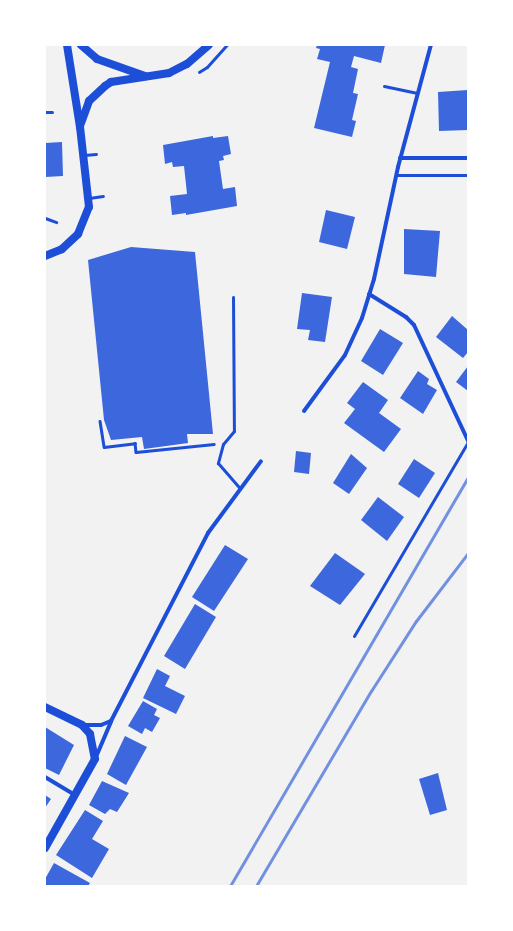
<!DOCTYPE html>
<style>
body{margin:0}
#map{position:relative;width:513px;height:931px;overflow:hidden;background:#f2f2f2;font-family:"Open Sans",sans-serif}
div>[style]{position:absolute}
.building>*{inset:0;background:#3d67dc}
.path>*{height:2.5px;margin:-1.25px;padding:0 1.25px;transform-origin:1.25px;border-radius:1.25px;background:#1d4ed8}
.service>*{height:3px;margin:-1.5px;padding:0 1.5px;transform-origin:1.5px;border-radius:1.5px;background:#1d4ed8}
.minor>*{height:4px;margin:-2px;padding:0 2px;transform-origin:2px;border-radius:2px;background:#1d4ed8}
.secondary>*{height:8px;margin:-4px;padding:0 4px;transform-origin:4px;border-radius:4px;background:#1d4ed8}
.rail>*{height:3px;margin:-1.5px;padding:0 1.5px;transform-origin:1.5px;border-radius:1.5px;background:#7290e2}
span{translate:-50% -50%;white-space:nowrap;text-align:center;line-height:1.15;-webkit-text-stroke:3px #fff;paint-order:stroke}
.frame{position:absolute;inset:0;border:46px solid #fff;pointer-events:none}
</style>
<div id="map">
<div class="building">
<div style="clip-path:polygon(317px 45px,385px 45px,381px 63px,354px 56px,351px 67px,358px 69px,353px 93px,358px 94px,352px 120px,356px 121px,352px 137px,314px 128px,330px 62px,317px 59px,320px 49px,316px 48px)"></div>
<div style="clip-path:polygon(468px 90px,468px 130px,439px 131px,438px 92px)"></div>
<div style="clip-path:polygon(213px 136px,213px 138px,228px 136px,231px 154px,223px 156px,224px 160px,219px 161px,223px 189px,235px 187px,237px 206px,186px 215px,186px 213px,172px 215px,170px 196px,187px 194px,184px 166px,173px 167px,172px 162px,165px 164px,163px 145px)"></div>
<div style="clip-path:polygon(62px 142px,63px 176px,45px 177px,45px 143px)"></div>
<div style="clip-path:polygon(326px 210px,355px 217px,347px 249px,319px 242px)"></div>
<div style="clip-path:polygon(404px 229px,440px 231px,436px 277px,404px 274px)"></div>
<div style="clip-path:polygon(131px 247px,195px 252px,213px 434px,187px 434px,188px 443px,144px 449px,142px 437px,111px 440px,104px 420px,88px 260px)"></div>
<div style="clip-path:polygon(302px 293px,332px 297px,325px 342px,308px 340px,310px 330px,297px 329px)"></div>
<div style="clip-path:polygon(452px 316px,468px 330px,468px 352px,463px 358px,436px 337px)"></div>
<div style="clip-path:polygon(380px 329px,403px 343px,383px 375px,361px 361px)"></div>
<div style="clip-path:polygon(468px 366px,468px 391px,456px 382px)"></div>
<div style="clip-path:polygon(418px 371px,429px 379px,427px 384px,437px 390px,423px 414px,400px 398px)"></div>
<div style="clip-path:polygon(363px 382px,388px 400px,379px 413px,401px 429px,384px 452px,344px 423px,355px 409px,347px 403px)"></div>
<div style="clip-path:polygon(296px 451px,311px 453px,309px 474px,294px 472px)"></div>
<div style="clip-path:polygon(351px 454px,367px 468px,349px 494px,333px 483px)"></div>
<div style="clip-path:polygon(414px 459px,435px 473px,419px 498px,398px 484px)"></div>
<div style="clip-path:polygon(378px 497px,404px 517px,387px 541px,361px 520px)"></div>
<div style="clip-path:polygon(225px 545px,248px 559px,214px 611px,192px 597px)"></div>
<div style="clip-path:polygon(335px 553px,365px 574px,340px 605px,310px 586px)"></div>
<div style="clip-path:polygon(195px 604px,216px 617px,185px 669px,164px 656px)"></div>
<div style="clip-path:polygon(157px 669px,170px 676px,165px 686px,185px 696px,176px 714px,143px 698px)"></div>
<div style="clip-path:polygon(143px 701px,157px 709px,154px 715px,160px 718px,152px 732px,145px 728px,142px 734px,128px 726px)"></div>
<div style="clip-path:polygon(45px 727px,74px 745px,59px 775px,45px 768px)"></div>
<div style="clip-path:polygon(125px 736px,147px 747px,126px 785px,107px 774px)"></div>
<div style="clip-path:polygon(438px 773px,447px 810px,430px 815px,419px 779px)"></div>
<div style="clip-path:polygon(102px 781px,129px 793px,117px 812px,110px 809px,105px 814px,89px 805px)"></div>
<div style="clip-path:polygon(45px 795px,51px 799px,45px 808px)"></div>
<div style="clip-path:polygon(85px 810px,103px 821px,92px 839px,109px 849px,92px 878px,56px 855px)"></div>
<div style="clip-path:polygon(54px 863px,90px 883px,88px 886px,45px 886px,45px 879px)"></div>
</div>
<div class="path">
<div style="left:199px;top:72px;width:9px;rotate:-32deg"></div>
<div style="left:207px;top:67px;width:30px;rotate:-48deg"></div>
<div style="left:100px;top:421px;width:26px;rotate:81deg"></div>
<div style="left:104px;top:447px;width:31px;rotate:-7deg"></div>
<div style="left:135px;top:443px;width:9px;rotate:84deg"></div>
<div style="left:136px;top:452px;width:78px;rotate:-5.9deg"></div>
</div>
<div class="service">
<div style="left:384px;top:86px;width:34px;rotate:12deg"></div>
<div style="left:45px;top:112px;width:7px"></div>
<div style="left:84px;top:155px;width:12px;rotate:-5deg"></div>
<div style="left:396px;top:175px;width:72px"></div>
<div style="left:89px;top:198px;width:14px;rotate:-8deg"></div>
<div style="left:45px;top:218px;width:12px;rotate:20deg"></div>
<div style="left:233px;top:297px;width:134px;rotate:89.6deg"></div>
<div style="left:234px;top:431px;width:17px;rotate:130deg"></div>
<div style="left:223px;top:444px;width:20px;rotate:105deg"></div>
<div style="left:218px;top:463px;width:33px;rotate:49deg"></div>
<div style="left:354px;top:636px;width:225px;rotate:-59.6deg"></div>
</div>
<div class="minor">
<div style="left:400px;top:158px;width:68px"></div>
<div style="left:369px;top:294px;width:44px;rotate:31.9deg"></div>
<div style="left:406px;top:317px;width:11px;rotate:45deg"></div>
<div style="left:414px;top:325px;width:128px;rotate:65deg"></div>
<div style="left:304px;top:411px;width:69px;rotate:-53.8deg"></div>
<div style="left:345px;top:355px;width:41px;rotate:-65.3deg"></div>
<div style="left:362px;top:318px;width:41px;rotate:-72.9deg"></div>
<div style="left:374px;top:279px;width:115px;rotate:-77.9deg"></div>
<div style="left:398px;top:167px;width:126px;rotate:-74.9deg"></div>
<div style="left:82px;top:725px;width:19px"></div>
<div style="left:101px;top:725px;width:11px;rotate:-22deg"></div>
<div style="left:96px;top:757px;width:39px;rotate:-67deg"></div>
<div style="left:111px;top:721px;width:212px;rotate:-62.7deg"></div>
<div style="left:208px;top:533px;width:89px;rotate:-53.6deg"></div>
<div style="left:45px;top:777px;width:35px;rotate:31deg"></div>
</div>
<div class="secondary">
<div style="left:81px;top:45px;width:21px;rotate:41deg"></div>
<div style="left:97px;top:59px;width:51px;rotate:19.5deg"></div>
<div style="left:80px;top:126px;width:27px;rotate:-70deg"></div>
<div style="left:89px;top:101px;width:22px;rotate:-43deg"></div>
<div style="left:105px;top:86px;width:7px;rotate:-34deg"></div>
<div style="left:111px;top:82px;width:59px;rotate:-8.8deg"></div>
<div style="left:169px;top:73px;width:20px;rotate:-27deg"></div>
<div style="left:187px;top:64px;width:29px;rotate:-41deg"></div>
<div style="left:45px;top:256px;width:18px;rotate:-22deg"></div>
<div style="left:62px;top:249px;width:22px;rotate:-43deg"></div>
<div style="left:78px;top:234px;width:29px;rotate:-68deg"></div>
<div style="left:89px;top:207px;width:81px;rotate:-96.4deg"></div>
<div style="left:80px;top:127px;width:83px;rotate:-99deg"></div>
<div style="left:45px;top:707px;width:41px;rotate:25.9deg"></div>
<div style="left:82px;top:725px;width:12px;rotate:48deg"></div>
<div style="left:90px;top:734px;width:25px;rotate:79deg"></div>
<div style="left:95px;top:759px;width:102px;rotate:119.3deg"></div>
</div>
<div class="rail">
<div style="left:230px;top:886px;width:473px;rotate:-59.8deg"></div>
<div style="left:256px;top:886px;width:226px;rotate:-59.5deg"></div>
<div style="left:371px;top:691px;width:83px;rotate:-57.3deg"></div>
<div style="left:416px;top:621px;width:86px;rotate:-52.6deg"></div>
</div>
<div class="frame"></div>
</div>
